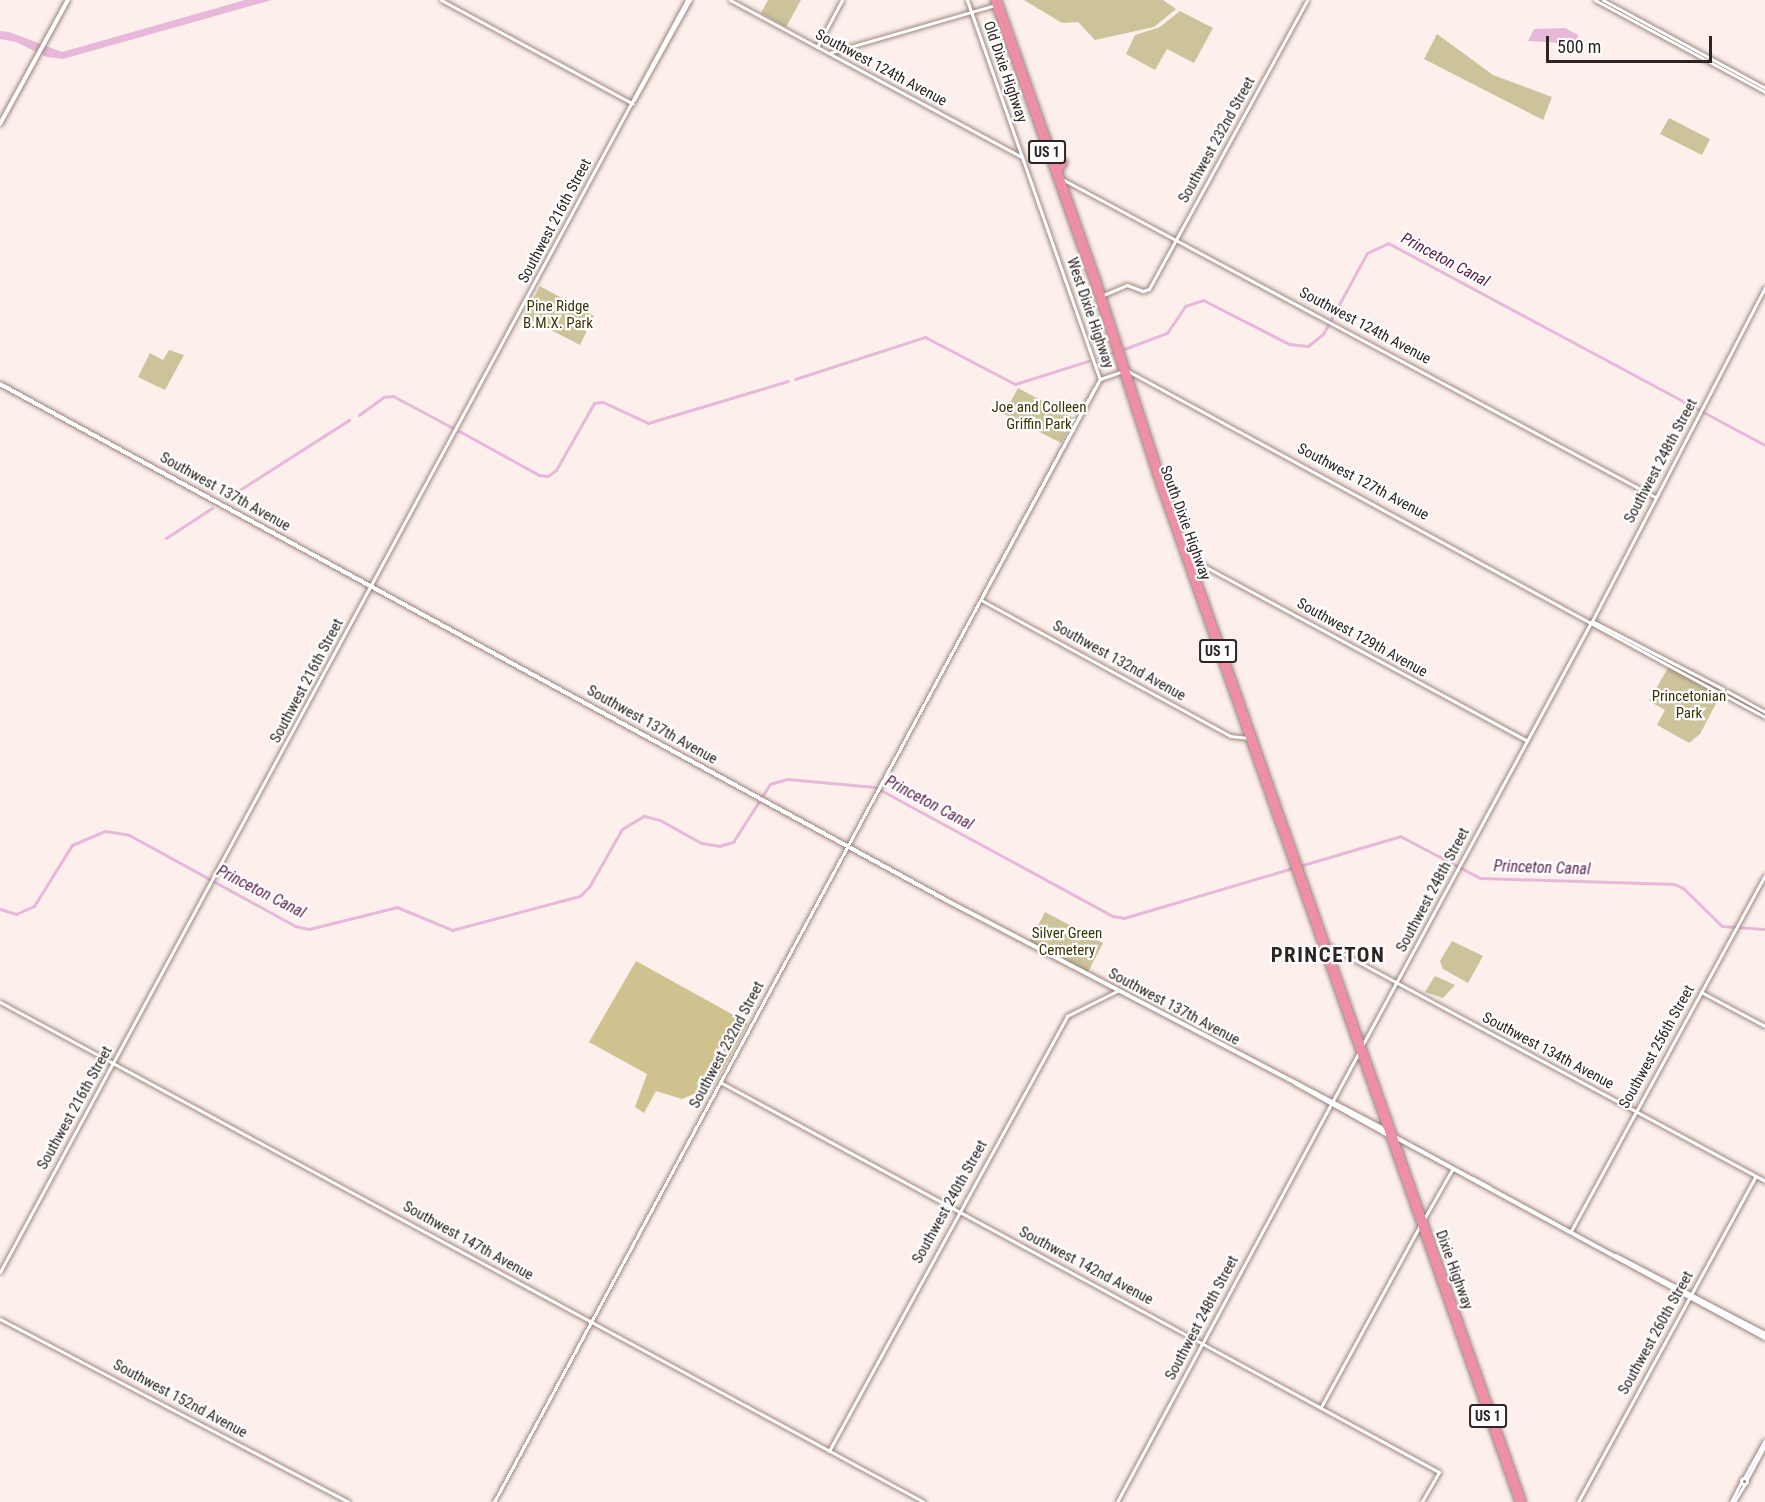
<!DOCTYPE html>
<style>
body{margin:0}
#map{position:relative;width:1765px;height:1502px;overflow:hidden;background:#fdefeb;font-family:"Roboto Condensed",sans-serif}
div>[style]{position:absolute}
.green>*{inset:0;background:#ccc39a}
.forest>*{inset:0;background:#cfc28e}
.water>*{inset:0;background:#e8b8da}
.canal>*{height:3px;margin:-1.5px;padding:0 1.5px;transform-origin:1.5px;border-radius:1.5px;background:#e8b8da}
.roads{filter:drop-shadow(0 0 2px #96817b) drop-shadow(0 0 2px #96817b)}
.tertiary>*{height:3px;margin:-1.5px;padding:0 1.5px;transform-origin:1.5px;border-radius:1.5px;background:#fff}
.tertiary>.ring{margin:-1.5px;padding:0;box-sizing:content-box;background:none;border:3px solid #fff;border-radius:50%}
.secondary>*{height:4px;margin:-2px;padding:0 2px;transform-origin:2px;border-radius:2px;background:#fff}
.trunk>*{height:5px;margin:-2.5px;padding:0 2.5px;transform-origin:2.5px;border-radius:2.5px;background:#ee8fa6}
span{translate:-50% -50%;white-space:nowrap;text-align:center;line-height:1.15;-webkit-text-stroke:4.5px #fff;paint-order:stroke}
.shield-label span{padding:2px 4px;background:#fff;border:2px solid;border-radius:4px;-webkit-text-stroke-width:0}
.shield-label{font-size:14px;color:#2d2523;font-weight:700}
.street-label{font-size:15px;color:#2d2523}
.park-label{font-size:15px;color:#3d3408}
.water-label{font-size:16px;color:#5b234e;font-style:italic}
.district-label{font-size:21px;color:#2d2523;font-weight:700;letter-spacing:1.5px}
.scale{position:absolute;left:1546px;top:36px;width:166px;height:27px;box-sizing:border-box;border:3px solid #2d2523;border-top:0;padding-left:8px;font-size:18px;line-height:21px;white-space:nowrap;color:#2d2523;-webkit-text-stroke:4px #fff;paint-order:stroke}
</style>
<div id="map">
<div class="green">
<div style="clip-path:polygon(768px 0,801px 0,786px 27px,761px 13px)"></div>
<div style="clip-path:polygon(1024px 0,1163px 0,1176px 9px,1154px 27px,1095px 40px,1078px 22px,1062px 23px)"></div>
<div style="clip-path:polygon(1180px 11px,1213px 28px,1194px 63px,1167px 49px,1155px 70px,1126px 54px,1135px 35px,1160px 27px)"></div>
<div style="clip-path:polygon(1437px 34px,1493px 75px,1552px 97px,1543px 120px,1424px 59px)"></div>
<div style="clip-path:polygon(1669px 118px,1710px 139px,1702px 155px,1660px 134px)"></div>
<div style="clip-path:polygon(540px 286px,594px 316px,580px 345px,524px 316px)"></div>
<div style="clip-path:polygon(169px 350px,184px 355px,165px 390px,138px 377px,150px 353px,163px 360px)"></div>
<div style="clip-path:polygon(1018px 388px,1074px 418px,1061px 443px,1004px 414px)"></div>
<div style="clip-path:polygon(1669px 666px,1720px 696px,1700px 734px,1689px 743px,1657px 725px,1665px 710px,1649px 701px)"></div>
<div style="clip-path:polygon(1045px 912px,1103px 943px,1088px 972px,1030px 941px)"></div>
<div style="clip-path:polygon(1452px 941px,1483px 956px,1468px 983px,1443px 969px,1440px 961px)"></div>
<div style="clip-path:polygon(1435px 976px,1455px 985px,1443px 998px,1425px 992px)"></div>
</div>
<div class="forest">
<div style="clip-path:polygon(636px 961px,748px 1023px,714px 1085px,682px 1099px,656px 1091px,644px 1113px,635px 1107px,647px 1074px,589px 1042px)"></div>
</div>
<div class="water">
<div style="clip-path:polygon(245px 0,272px 0,63px 59px,47px 57px,16px 42px,0 39px,0 31px,9px 32px,62px 52px)"></div>
<div style="clip-path:polygon(1565px 28px,1578px 35px,1576px 44px,1528px 41px,1534px 29px)"></div>
</div>
<div class="canal">
<div style="left:1124px;top:349px;width:46px;rotate:-20.4deg"></div>
<div style="left:1167px;top:333px;width:32px;rotate:-56deg"></div>
<div style="left:1185px;top:306px;width:19px;rotate:-18deg"></div>
<div style="left:1203px;top:300px;width:97px;rotate:27.1deg"></div>
<div style="left:1289px;top:344px;width:19px;rotate:6deg"></div>
<div style="left:1308px;top:346px;width:19px;rotate:-39deg"></div>
<div style="left:1323px;top:334px;width:92px;rotate:-61.5deg"></div>
<div style="left:1367px;top:253px;width:23px;rotate:-25deg"></div>
<div style="left:1388px;top:243px;width:428px;rotate:28.2deg"></div>
<div style="left:1098px;top:357px;width:15px;rotate:-16deg"></div>
<div style="left:795px;top:379px;width:137px;rotate:-17.9deg"></div>
<div style="left:925px;top:337px;width:102px;rotate:27.6deg"></div>
<div style="left:1015px;top:384px;width:77px;rotate:-17.5deg"></div>
<div style="left:359px;top:415px;width:31px;rotate:-36deg"></div>
<div style="left:384px;top:397px;width:9px;rotate:-6deg"></div>
<div style="left:393px;top:396px;width:68px;rotate:28.1deg"></div>
<div style="left:459px;top:431px;width:91px;rotate:28.8deg"></div>
<div style="left:539px;top:475px;width:9px;rotate:6deg"></div>
<div style="left:548px;top:476px;width:10px;rotate:-37deg"></div>
<div style="left:556px;top:470px;width:77px;rotate:-60.4deg"></div>
<div style="left:594px;top:403px;width:9px;rotate:-6deg"></div>
<div style="left:603px;top:402px;width:50px;rotate:25deg"></div>
<div style="left:648px;top:423px;width:146px;rotate:-16.7deg"></div>
<div style="left:227px;top:498px;width:145px;rotate:-32.6deg"></div>
<div style="left:166px;top:538px;width:55px;rotate:-33.1deg"></div>
<div style="left:0;top:909px;width:17px;rotate:17deg"></div>
<div style="left:16px;top:914px;width:20px;rotate:-24deg"></div>
<div style="left:34px;top:906px;width:72px;rotate:-58.1deg"></div>
<div style="left:72px;top:845px;width:36px;rotate:-23deg"></div>
<div style="left:105px;top:831px;width:24px;rotate:9deg"></div>
<div style="left:129px;top:835px;width:189px;rotate:28.7deg"></div>
<div style="left:295px;top:926px;width:14px;rotate:12deg"></div>
<div style="left:309px;top:929px;width:91px;rotate:-14deg"></div>
<div style="left:397px;top:907px;width:60px;rotate:22.7deg"></div>
<div style="left:452px;top:930px;width:132px;rotate:-14.9deg"></div>
<div style="left:580px;top:896px;width:13px;rotate:-45deg"></div>
<div style="left:589px;top:887px;width:67px;rotate:-60.4deg"></div>
<div style="left:622px;top:829px;width:26px;rotate:-31deg"></div>
<div style="left:644px;top:816px;width:16px;rotate:14deg"></div>
<div style="left:660px;top:820px;width:47px;rotate:29.3deg"></div>
<div style="left:701px;top:843px;width:18px;rotate:9deg"></div>
<div style="left:719px;top:846px;width:15px;rotate:-16deg"></div>
<div style="left:733px;top:842px;width:69px;rotate:-57.5deg"></div>
<div style="left:770px;top:784px;width:18px;rotate:-16deg"></div>
<div style="left:787px;top:779px;width:88px;rotate:5.2deg"></div>
<div style="left:875px;top:787px;width:271px;rotate:28.5deg"></div>
<div style="left:1113px;top:916px;width:11px;rotate:10deg"></div>
<div style="left:1124px;top:918px;width:288px;rotate:-16.5deg"></div>
<div style="left:1400px;top:836px;width:90px;rotate:27.7deg"></div>
<div style="left:1480px;top:878px;width:194px;rotate:1.8deg"></div>
<div style="left:1674px;top:884px;width:10px;rotate:24deg"></div>
<div style="left:1683px;top:888px;width:54px;rotate:44.3deg"></div>
<div style="left:1722px;top:926px;width:43px;rotate:4deg"></div>
</div>
<div class="roads">
<div class="tertiary">
<div style="left:441px;top:0;width:218px;rotate:28.4deg"></div>
<div style="left:730px;top:0;width:331px;rotate:28.3deg"></div>
<div style="left:967px;top:0;width:402px;rotate:70.7deg"></div>
<div style="left:1595px;top:0;width:193px;rotate:28.4deg"></div>
<div style="left:1603px;top:0;width:184px;rotate:28.5deg"></div>
<div style="left:817px;top:47px;width:53px;rotate:-62deg"></div>
<div style="left:829px;top:53px;width:173px;rotate:-16.1deg"></div>
<div style="left:634px;top:100px;width:115px;rotate:-60.8deg"></div>
<div style="left:1062px;top:179px;width:673px;rotate:28.2deg"></div>
<div style="left:1101px;top:296px;width:28px;rotate:-23deg"></div>
<div style="left:1127px;top:285px;width:17px;rotate:21deg"></div>
<div style="left:1143px;top:291px;width:6px;rotate:-18deg"></div>
<div style="left:1149px;top:289px;width:329px;rotate:-61.3deg"></div>
<div style="left:1191px;top:559px;width:382px;rotate:28.4deg"></div>
<div style="left:981px;top:599px;width:250px;rotate:-61.6deg"></div>
<div style="left:1100px;top:379px;width:28px;rotate:-19deg"></div>
<div style="left:1126px;top:370px;width:677px;rotate:28.57deg"></div>
<div style="left:981px;top:600px;width:284px;rotate:28.6deg"></div>
<div style="left:1230px;top:736px;width:18px;rotate:6deg"></div>
<div style="left:1592px;top:621px;width:148px;rotate:27.4deg"></div>
<div style="left:1727px;top:691px;width:43px;rotate:28.9deg"></div>
<div style="left:1724px;top:695px;width:47px;rotate:28.2deg"></div>
<div style="left:1327px;top:945px;width:498px;rotate:28.3deg"></div>
<div style="left:1701px;top:992px;width:72px;rotate:28deg"></div>
<div style="left:0;top:1002px;width:1051px;rotate:28.42deg"></div>
<div style="left:1362px;top:1046px;width:481px;rotate:-61.6deg"></div>
<div style="left:1591px;top:623px;width:378px;rotate:-62.6deg"></div>
<div style="left:720px;top:1082px;width:818px;rotate:28.48deg"></div>
<div style="left:1439px;top:1472px;width:34px;rotate:120deg"></div>
<div style="left:1424px;top:1219px;width:59px;rotate:-60.4deg"></div>
<div style="left:1571px;top:1231px;width:405px;rotate:-61.4deg"></div>
<div style="left:0;top:1272px;width:1446px;rotate:-61.63deg"></div>
<div style="left:0;top:1319px;width:394px;rotate:27.7deg"></div>
<div style="left:1321px;top:1407px;width:205px;rotate:-61.4deg"></div>
<div style="left:829px;top:1451px;width:496px;rotate:-61.3deg"></div>
<div style="left:1067px;top:1016px;width:56px;rotate:-26.6deg"></div>
<div class="ring" style="left:1741px;top:1478px;width:3px;height:3px"></div>
<div style="left:1744px;top:1478px;width:43px;rotate:-61.1deg"></div>
<div style="left:1747px;top:1479px;width:38px;rotate:-62deg"></div>
<div style="left:494px;top:1502px;width:1264px;rotate:-61.67deg"></div>
<div style="left:1117px;top:1502px;width:511px;rotate:-61.73deg"></div>
<div style="left:1578px;top:1502px;width:371px;rotate:-61.4deg"></div>
<div style="left:1731px;top:1502px;width:22px;rotate:-63deg"></div>
<div style="left:1734px;top:1502px;width:21px;rotate:-59deg"></div>
</div>
<div class="secondary">
<div style="left:0;top:124px;width:141px;rotate:-61.3deg"></div>
<div style="left:0;top:384px;width:1075px;rotate:28.61deg"></div>
<div style="left:944px;top:899px;width:499px;rotate:27.6deg"></div>
<div style="left:1295px;top:1083px;width:107px;rotate:29.2deg"></div>
<div style="left:1395px;top:1137px;width:421px;rotate:28.5deg"></div>
<div style="left:1473px;top:1179px;width:19px;rotate:28deg"></div>
<div style="left:1616px;top:1256px;width:168px;rotate:27.6deg"></div>
</div>
<div class="trunk">
<div style="left:993px;top:0;width:315px;rotate:70.5deg"></div>
<div style="left:1098px;top:297px;width:188px;rotate:72deg"></div>
<div style="left:1156px;top:476px;width:1088px;rotate:70.57deg"></div>
<div style="left:998px;top:0;width:300px;rotate:70.5deg"></div>
<div style="left:1098px;top:283px;width:201px;rotate:72deg"></div>
<div style="left:1160px;top:474px;width:1090px;rotate:70.55deg"></div>
<div style="left:1058px;top:172px;width:12px;rotate:-59deg"></div>
</div>
</div>
<div class="shield-label">
<span style="left:1047px;top:152px">US 1</span>
<span style="left:1218px;top:651px">US 1</span>
<span style="left:1488px;top:1416px">US 1</span>
</div>
<div class="street-label">
<span style="left:881px;top:68px;rotate:28deg">Southwest 124th Avenue</span>
<span style="left:1005px;top:72px;rotate:71deg">Old Dixie Highway</span>
<span style="left:1217px;top:140px;rotate:-61deg">Southwest 232nd Street</span>
<span style="left:555px;top:221px;rotate:-62deg">Southwest 216th Street</span>
<span style="left:1090px;top:313px;rotate:71deg">West Dixie Highway</span>
<span style="left:1365px;top:326px;rotate:28deg">Southwest 124th Avenue</span>
<span style="left:1661px;top:461px;rotate:-62deg">Southwest 248th Street</span>
<span style="left:1363px;top:482px;rotate:28deg">Southwest 127th Avenue</span>
<span style="left:225px;top:492px;rotate:29deg">Southwest 137th Avenue</span>
<span style="left:1185px;top:523px;rotate:70deg">South Dixie Highway</span>
<span style="left:1362px;top:638px;rotate:29deg">Southwest 129th Avenue</span>
<span style="left:1119px;top:661px;rotate:29deg">Southwest 132nd Avenue</span>
<span style="left:307px;top:681px;rotate:-62deg">Southwest 216th Street</span>
<span style="left:652px;top:725px;rotate:29deg">Southwest 137th Avenue</span>
<span style="left:1433px;top:890px;rotate:-62deg">Southwest 248th Street</span>
<span style="left:1174px;top:1007px;rotate:28deg">Southwest 137th Avenue</span>
<span style="left:727px;top:1045px;rotate:-62deg">Southwest 232nd Street</span>
<span style="left:1657px;top:1047px;rotate:-61deg">Southwest 256th Street</span>
<span style="left:1548px;top:1051px;rotate:28deg">Southwest 134th Avenue</span>
<span style="left:75px;top:1108px;rotate:-61deg">Southwest 216th Street</span>
<span style="left:950px;top:1202px;rotate:-61deg">Southwest 240th Street</span>
<span style="left:468px;top:1241px;rotate:29deg">Southwest 147th Avenue</span>
<span style="left:1086px;top:1266px;rotate:28deg">Southwest 142nd Avenue</span>
<span style="left:1454px;top:1270px;rotate:70deg">Dixie Highway</span>
<span style="left:1202px;top:1318px;rotate:-62deg">Southwest 248th Street</span>
<span style="left:1656px;top:1333px;rotate:-61deg">Southwest 260th Street</span>
<span style="left:180px;top:1399px;rotate:28deg">Southwest 152nd Avenue</span>
</div>
<div class="park-label">
<span style="left:558px;top:315px">Pine Ridge<br>B.M.X. Park</span>
<span style="left:1039px;top:416px">Joe and Colleen<br>Griffin Park</span>
<span style="left:1689px;top:705px">Princetonian<br>Park</span>
<span style="left:1067px;top:942px">Silver Green<br>Cemetery</span>
</div>
<div class="water-label">
<span style="left:1445px;top:260px;rotate:28deg">Princeton Canal</span>
<span style="left:929px;top:803px;rotate:28deg">Princeton Canal</span>
<span style="left:1542px;top:868px;rotate:2deg">Princeton Canal</span>
<span style="left:261px;top:892px;rotate:27deg">Princeton Canal</span>
</div>
<div class="district-label">
<span style="left:1328px;top:955px">PRINCETON</span>
</div>
<div class="scale">500 m</div>
</div>
